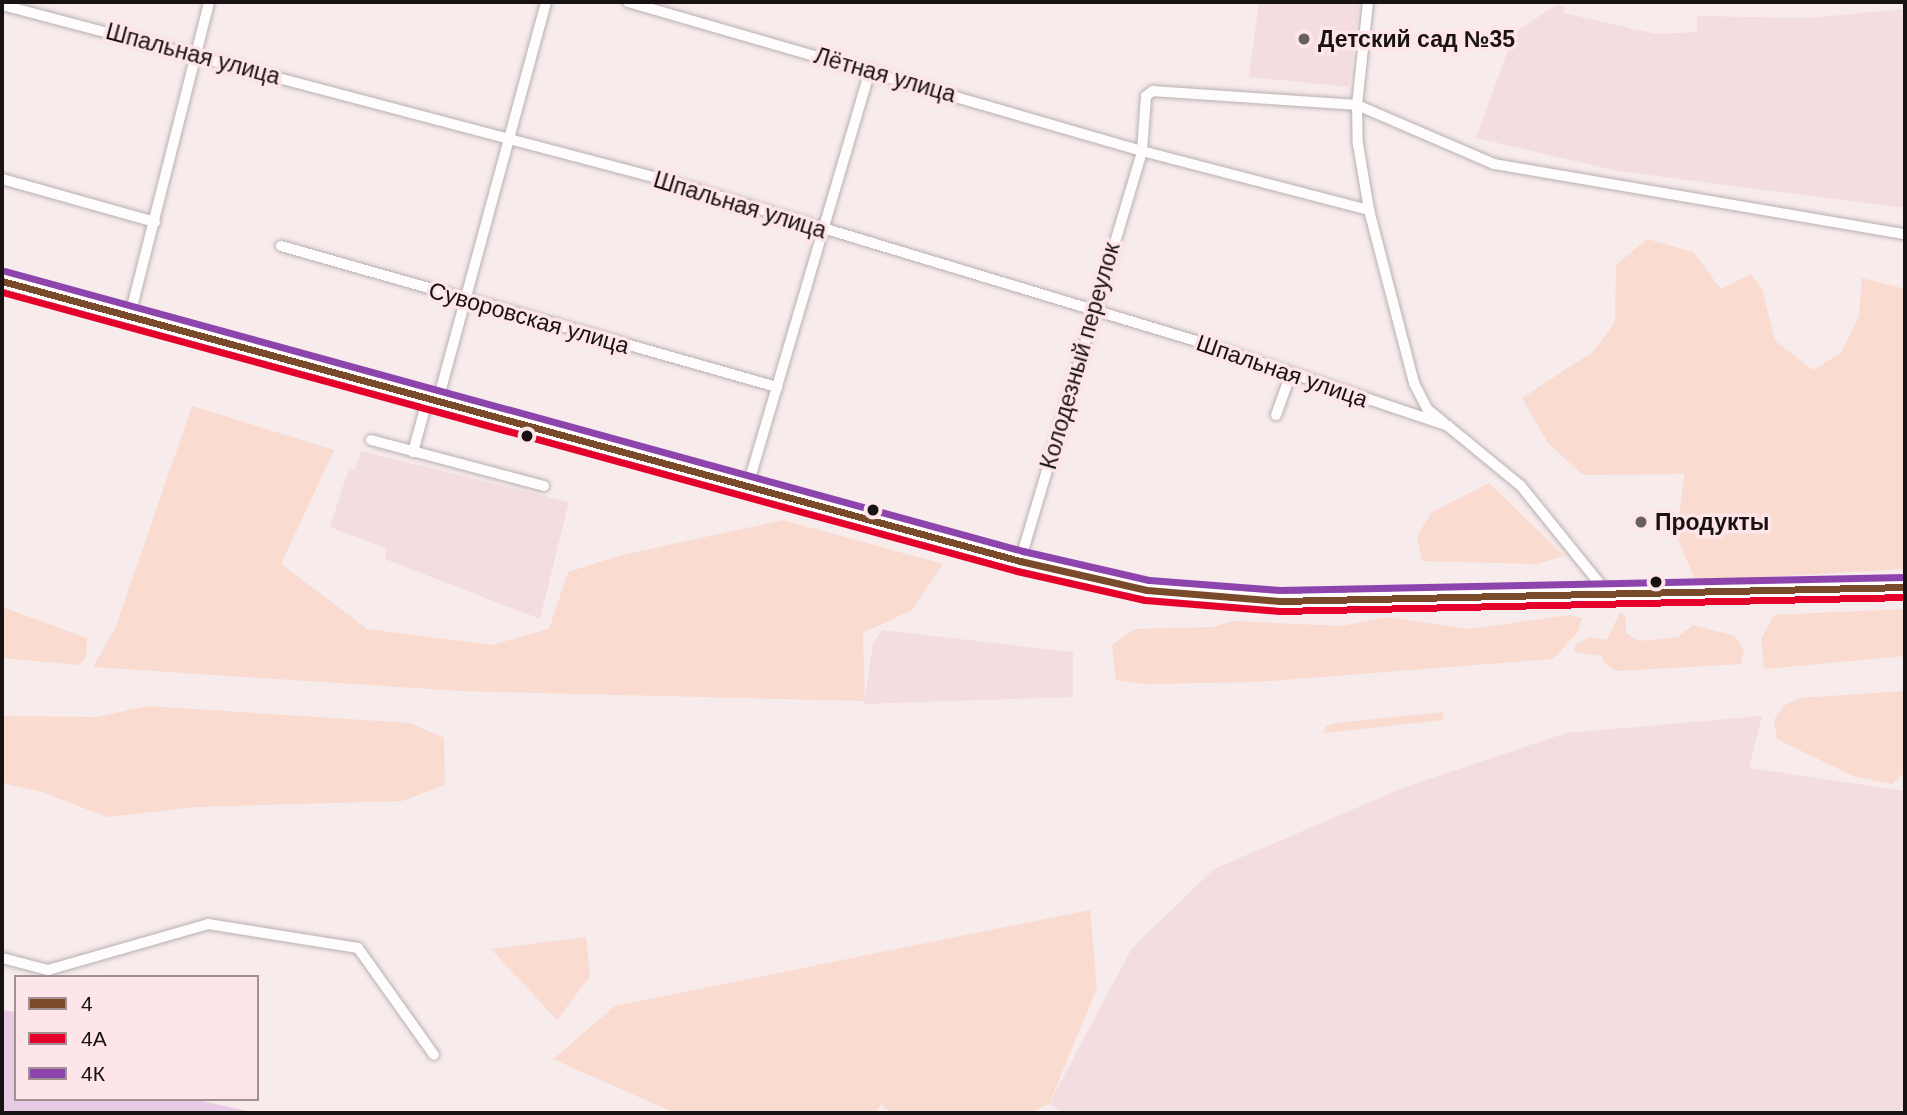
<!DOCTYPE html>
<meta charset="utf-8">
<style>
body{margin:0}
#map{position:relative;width:1907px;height:1115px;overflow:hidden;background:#f7ebec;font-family:Arial,sans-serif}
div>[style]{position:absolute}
.built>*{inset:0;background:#f4dde0}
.green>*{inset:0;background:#f9dbcf}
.water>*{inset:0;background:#e8cbe4}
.roads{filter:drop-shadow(0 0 2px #b9b0b1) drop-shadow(0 0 2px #b9b0b1)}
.minor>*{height:10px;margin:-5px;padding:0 5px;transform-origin:5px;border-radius:5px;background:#fefcfc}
.tertiary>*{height:14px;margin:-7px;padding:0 7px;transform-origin:7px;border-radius:7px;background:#fefcfc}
.bus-1>*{height:7px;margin:-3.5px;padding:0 3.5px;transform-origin:3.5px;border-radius:3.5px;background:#7a4b2a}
.bus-2>*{height:7px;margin:-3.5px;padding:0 3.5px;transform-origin:3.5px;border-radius:3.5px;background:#e4002b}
.bus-3>*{height:7px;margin:-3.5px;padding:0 3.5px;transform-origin:3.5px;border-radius:3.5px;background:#8e44ad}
.dots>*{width:19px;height:19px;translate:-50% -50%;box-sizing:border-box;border:4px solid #fde5e9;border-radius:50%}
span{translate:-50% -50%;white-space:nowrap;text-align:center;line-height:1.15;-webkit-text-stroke:7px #fde5e9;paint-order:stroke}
.poi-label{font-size:23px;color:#191213;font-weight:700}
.left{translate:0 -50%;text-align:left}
.street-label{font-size:23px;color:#191213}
.frame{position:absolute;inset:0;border:4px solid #191213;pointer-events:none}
.legend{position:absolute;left:14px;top:975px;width:245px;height:126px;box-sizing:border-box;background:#fde5e9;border:2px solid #a29193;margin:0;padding:9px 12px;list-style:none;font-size:21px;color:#191213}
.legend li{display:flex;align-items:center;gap:14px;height:35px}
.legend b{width:35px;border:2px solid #a29193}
</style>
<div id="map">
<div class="built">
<div style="clip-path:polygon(1259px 2px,1359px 2px,1349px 87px,1249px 77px)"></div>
<div style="clip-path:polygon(1556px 5px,1565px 6px,1564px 13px,1656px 34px,1697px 32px,1697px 16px,1809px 18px,1905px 9px,1905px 208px,1618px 171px,1476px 138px,1514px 33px)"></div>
<div style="clip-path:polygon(361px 451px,569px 502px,540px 619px,385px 559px,387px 549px,330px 527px,349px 468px,355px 470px)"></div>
<div style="clip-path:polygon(882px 630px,1073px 652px,1073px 697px,864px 704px,873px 643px)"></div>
<div style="clip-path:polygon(1762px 716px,1749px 768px,1905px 791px,1905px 1113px,1064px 1113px,1049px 1104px,1132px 948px,1214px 869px,1405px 787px,1566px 733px)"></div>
</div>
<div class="green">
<div style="clip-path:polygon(1647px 239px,1693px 252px,1721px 289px,1751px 274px,1762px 289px,1775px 341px,1813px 370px,1841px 353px,1859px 316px,1862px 278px,1905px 289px,1905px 569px,1696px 581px,1677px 538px,1684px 474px,1583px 475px,1548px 443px,1522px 398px,1594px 351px,1615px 322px,1616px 265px)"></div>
<div style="clip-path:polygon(192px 406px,334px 450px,281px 564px,367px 629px,491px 645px,549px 629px,568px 572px,618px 556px,783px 520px,943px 564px,912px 610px,863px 633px,865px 701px,461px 691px,93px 667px,115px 629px)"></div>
<div style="clip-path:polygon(1489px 483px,1564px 556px,1537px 564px,1422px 561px,1417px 536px,1432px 512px)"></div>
<div style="clip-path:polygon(2px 607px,87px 638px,86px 657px,79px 665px,2px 658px)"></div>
<div style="clip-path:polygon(1905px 609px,1905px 656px,1764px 669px,1761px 639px,1774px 615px)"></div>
<div style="clip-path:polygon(1620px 612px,1626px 617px,1626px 633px,1639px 641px,1678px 637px,1693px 625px,1735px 636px,1744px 650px,1741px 664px,1616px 671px,1604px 663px,1602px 656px,1574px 652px,1575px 645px,1589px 637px,1607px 640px)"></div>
<div style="clip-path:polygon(1571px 615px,1582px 618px,1577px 633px,1553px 659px,1256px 682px,1144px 684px,1116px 680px,1112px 645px,1135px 629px,1214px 627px,1233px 621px,1341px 626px,1388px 617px,1469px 629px)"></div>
<div style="clip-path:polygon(1905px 691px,1905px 772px,1892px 784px,1853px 776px,1777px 739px,1774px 720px,1785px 705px,1800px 698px)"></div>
<div style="clip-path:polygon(148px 706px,410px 723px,444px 738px,445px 785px,402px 801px,196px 807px,107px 817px,42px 792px,2px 783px,2px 716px,97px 717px)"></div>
<div style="clip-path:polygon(1443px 712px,1443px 720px,1323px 733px,1326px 726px,1337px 723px)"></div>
<div style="clip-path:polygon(1090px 910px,1097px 988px,1049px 1104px,1030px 1113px,891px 1113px,881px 1104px,875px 1113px,675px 1113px,553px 1059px,615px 1006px)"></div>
<div style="clip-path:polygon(586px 937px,590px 976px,557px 1020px,491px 949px)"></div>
</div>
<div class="water">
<div style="clip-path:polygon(2px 1010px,16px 1012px,16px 1099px,194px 1099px,256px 1113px,2px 1113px)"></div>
</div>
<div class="roads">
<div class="minor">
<div style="left:628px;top:2px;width:535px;rotate:16.17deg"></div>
<div style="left:1142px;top:151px;width:235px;rotate:14.6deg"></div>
<div style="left:1368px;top:2px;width:104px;rotate:96.1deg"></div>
<div style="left:1357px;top:105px;width:39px;rotate:89deg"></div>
<div style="left:1358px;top:144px;width:67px;rotate:80.5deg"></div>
<div style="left:1369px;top:210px;width:179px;rotate:75.4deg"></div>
<div style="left:1414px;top:383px;width:29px;rotate:63deg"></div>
<div style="left:1427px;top:409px;width:21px;rotate:39deg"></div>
<div style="left:2px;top:5px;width:682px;rotate:14.79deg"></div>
<div style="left:661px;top:179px;width:556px;rotate:16.84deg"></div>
<div style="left:1193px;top:340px;width:269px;rotate:18.6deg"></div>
<div style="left:1448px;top:426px;width:94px;rotate:39.4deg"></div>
<div style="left:1521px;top:486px;width:139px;rotate:51.1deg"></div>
<div style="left:2px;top:179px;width:159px;rotate:15.7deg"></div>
<div style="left:281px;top:246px;width:516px;rotate:15.87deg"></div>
<div style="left:130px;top:315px;width:323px;rotate:-75.8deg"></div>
<div style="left:438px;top:400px;width:412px;rotate:-74.8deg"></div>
<div style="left:1276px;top:415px;width:41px;rotate:-70.3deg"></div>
<div style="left:371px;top:440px;width:179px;rotate:14.9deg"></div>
<div style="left:413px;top:452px;width:57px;rotate:-74.7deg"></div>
<div style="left:748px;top:485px;width:433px;rotate:-73.6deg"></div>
<div style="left:1020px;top:561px;width:428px;rotate:-73.4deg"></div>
<div style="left:1142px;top:151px;width:55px;rotate:-85.8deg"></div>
<div style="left:1146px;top:96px;width:9px;rotate:-36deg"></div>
<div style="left:1153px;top:91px;width:204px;rotate:3.9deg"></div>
<div style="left:1357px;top:105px;width:149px;rotate:23.3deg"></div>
<div style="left:1494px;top:164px;width:417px;rotate:9.7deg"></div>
<div style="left:2px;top:958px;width:48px;rotate:14.6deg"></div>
<div style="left:48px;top:970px;width:166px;rotate:-16deg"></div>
<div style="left:208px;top:924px;width:152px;rotate:9.1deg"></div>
<div style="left:358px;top:948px;width:131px;rotate:54.6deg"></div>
</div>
<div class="tertiary">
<div style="left:2px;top:281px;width:1056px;rotate:15.38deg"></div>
<div style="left:1020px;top:561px;width:130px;rotate:12.9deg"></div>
<div style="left:1147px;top:590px;width:133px;rotate:4.7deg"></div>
<div style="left:1280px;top:601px;width:625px;rotate:-1.28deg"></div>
</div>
</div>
<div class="bus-1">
<div style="left:2px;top:281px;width:1056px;rotate:15.38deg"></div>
<div style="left:1020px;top:561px;width:130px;rotate:12.9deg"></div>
<div style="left:1147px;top:590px;width:133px;rotate:4.7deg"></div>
<div style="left:1280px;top:601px;width:625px;rotate:-1.28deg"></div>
</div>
<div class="bus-2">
<div style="left:2px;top:292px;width:1053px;rotate:15.37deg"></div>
<div style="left:1017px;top:571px;width:131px;rotate:12.8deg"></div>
<div style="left:1145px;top:600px;width:135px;rotate:4.7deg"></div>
<div style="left:1280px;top:611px;width:625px;rotate:-1.28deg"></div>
</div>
<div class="bus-3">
<div style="left:5px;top:271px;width:1056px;rotate:15.38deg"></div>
<div style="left:1023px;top:551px;width:129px;rotate:13deg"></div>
<div style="left:1149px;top:580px;width:131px;rotate:4.4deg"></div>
<div style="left:1280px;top:590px;width:625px;rotate:-1.19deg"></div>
</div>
<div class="dots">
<div style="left:1304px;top:39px;background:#675e5f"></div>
<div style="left:527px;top:436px;background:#191213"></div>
<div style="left:873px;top:510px;background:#191213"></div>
<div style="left:1641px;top:522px;background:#675e5f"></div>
<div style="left:1656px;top:582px;background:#191213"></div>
</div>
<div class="poi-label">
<span class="left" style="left:1318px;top:39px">Детский сад №35</span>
<span class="left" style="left:1655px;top:522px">Продукты</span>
</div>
<div class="street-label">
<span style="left:193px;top:54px;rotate:15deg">Шпальная улица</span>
<span style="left:885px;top:75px;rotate:16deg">Лётная улица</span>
<span style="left:740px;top:205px;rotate:17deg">Шпальная улица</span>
<span style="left:529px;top:318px;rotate:16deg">Суворовская улица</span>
<span style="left:1080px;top:356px;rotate:-74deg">Колодезный переулок</span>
<span style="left:1282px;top:371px;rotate:19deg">Шпальная улица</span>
</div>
<div class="frame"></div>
<ul class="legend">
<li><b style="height:9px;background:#7a4b2a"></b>4</li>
<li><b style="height:9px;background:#e4002b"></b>4А</li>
<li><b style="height:9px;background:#8e44ad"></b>4К</li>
</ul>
</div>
